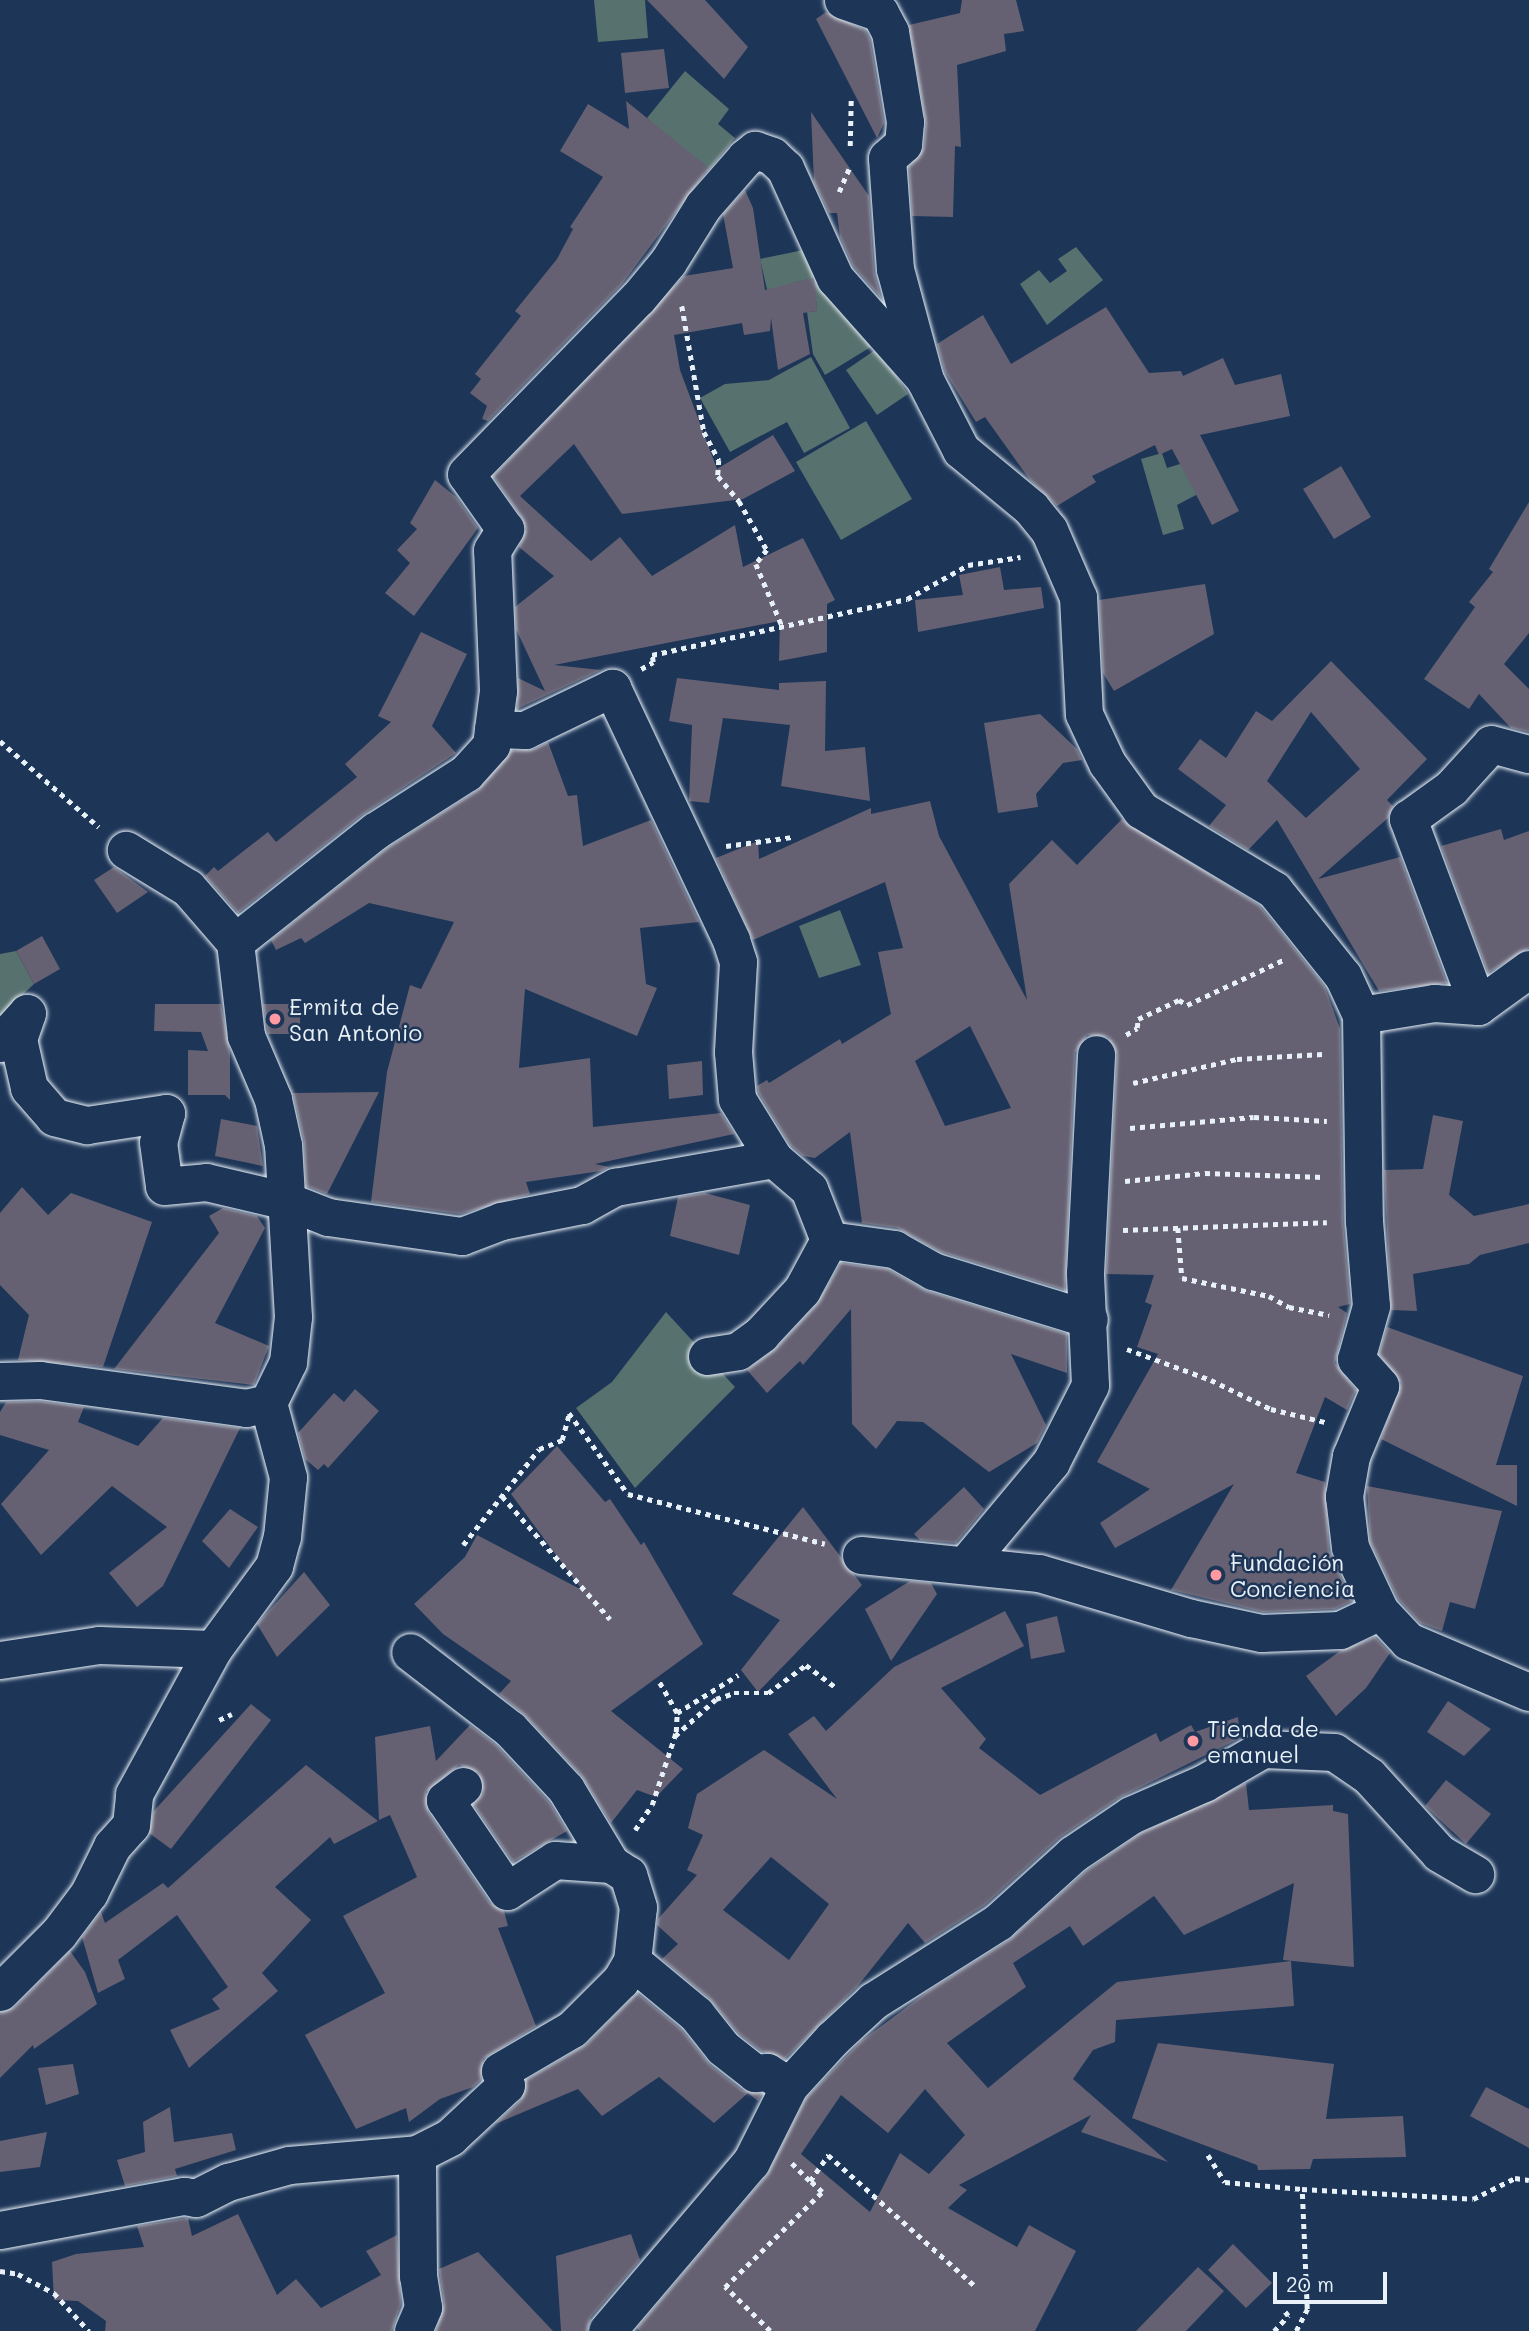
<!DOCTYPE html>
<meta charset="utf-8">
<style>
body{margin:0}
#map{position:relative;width:1529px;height:2331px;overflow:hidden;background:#1d3557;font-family:Mali,sans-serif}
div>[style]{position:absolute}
.green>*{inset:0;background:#57716e}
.building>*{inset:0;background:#656173}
.path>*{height:4.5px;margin-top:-2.25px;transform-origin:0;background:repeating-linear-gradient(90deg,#e8f1f8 0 5px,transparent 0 10px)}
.roads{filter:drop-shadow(0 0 2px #e8f1f8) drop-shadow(0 0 2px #e8f1f8)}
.minor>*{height:37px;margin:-18.5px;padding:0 18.5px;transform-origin:18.5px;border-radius:18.5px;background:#1d3557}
.dots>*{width:19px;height:19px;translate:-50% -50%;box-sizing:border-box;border:4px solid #1d3557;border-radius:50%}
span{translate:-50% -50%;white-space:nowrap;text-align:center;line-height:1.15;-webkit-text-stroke:5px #1d3557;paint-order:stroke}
.poi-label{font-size:23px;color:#e8f1f8}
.left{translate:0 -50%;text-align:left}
.scale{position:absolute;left:1273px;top:2272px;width:114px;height:32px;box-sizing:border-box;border:4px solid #e8f1f8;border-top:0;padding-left:9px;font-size:21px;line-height:24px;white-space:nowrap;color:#e8f1f8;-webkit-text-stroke:5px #1d3557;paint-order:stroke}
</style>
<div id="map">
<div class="green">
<div style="clip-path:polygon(594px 0,645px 0,648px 38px,598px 42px)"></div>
<div style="clip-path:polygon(685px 71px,729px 109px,718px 124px,735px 138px,707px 172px,647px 118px)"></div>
<div style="clip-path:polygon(1076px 247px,1103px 280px,1047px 325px,1020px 284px,1039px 270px,1050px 283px,1067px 271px,1058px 259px)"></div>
<div style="clip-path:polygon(813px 248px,874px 345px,825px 375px,813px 354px,807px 312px,817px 311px,814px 278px,793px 283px,769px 298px,760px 259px)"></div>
<div style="clip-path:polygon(878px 348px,908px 394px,877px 415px,846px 370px)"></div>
<div style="clip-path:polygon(811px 357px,850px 428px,804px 453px,787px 422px,730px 452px,700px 398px,725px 384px,769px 380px)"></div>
<div style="clip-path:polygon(866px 421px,912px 499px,841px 540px,796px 462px)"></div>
<div style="clip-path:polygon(1162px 453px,1167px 468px,1206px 456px,1196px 495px,1177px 505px,1184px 529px,1163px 535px,1141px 459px)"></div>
<div style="clip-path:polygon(840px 910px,861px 965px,819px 978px,799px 926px)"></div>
<div style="clip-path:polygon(16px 951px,34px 984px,0 1016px,0 954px)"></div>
<div style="clip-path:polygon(666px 1312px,735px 1387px,635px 1488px,576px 1408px,612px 1382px)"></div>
</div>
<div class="building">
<div style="clip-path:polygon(647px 0,705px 0,748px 47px,724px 79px)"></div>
<div style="clip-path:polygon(962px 0,1016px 0,1024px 31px,1004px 34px,1006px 51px,957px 65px,961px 147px,955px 146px,953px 217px,912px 216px,909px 167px,924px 147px,926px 124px,909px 25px,960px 13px)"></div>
<div style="clip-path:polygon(826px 12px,865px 30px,870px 39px,884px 123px,877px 138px,816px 19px)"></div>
<div style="clip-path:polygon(664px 49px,669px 88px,625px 93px,621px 53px)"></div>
<div style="clip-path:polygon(626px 101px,709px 168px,622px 284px,488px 421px,482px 419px,487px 406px,470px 393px,481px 379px,475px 374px,521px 316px,515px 311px,557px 259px,573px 229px,570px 227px,603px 177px,560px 151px,588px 104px,629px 129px)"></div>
<div style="clip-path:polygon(811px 112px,869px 196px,874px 271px,881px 298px,853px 266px,840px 237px,837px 213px,829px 213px,814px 182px)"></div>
<div style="clip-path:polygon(745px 190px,753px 208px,765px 290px,812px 278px,816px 288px,817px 311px,803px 313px,810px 354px,778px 370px,771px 318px,770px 331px,744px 335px,742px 323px,674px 335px,680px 370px,717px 469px,773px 435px,795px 471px,743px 499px,622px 514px,574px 444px,520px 496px,591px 561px,620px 537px,652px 576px,735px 525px,743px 567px,803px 538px,835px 600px,827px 604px,827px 652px,779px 661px,780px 621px,554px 665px,601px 670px,517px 709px,518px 678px,545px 691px,516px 629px,515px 607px,554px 576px,519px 547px,526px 529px,522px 518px,493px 476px,684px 276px,733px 268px,723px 214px)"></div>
<div style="clip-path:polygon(1106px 307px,1149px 373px,1181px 371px,1183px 376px,1223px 358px,1235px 385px,1281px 374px,1290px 416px,1200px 435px,1239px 511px,1212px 525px,1172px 449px,1159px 455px,1155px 445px,1092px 476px,1096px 482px,1057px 506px,1030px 480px,985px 417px,976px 422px,945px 372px,937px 344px,983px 315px,1011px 364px)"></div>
<div style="clip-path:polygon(1341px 466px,1371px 517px,1334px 539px,1303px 489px)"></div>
<div style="clip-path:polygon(435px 480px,456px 497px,478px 528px,414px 616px,385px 593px,410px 563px,397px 550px,417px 529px,410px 523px)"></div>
<div style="clip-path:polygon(1529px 502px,1529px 633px,1504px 664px,1529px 689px,1529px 732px,1511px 728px,1479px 694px,1469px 709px,1424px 679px,1475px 607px,1469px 602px,1493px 572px,1489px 569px)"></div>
<div style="clip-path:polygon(1000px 567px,1004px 590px,1041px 587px,1044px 608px,918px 632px,915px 600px,963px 595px,959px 575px)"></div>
<div style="clip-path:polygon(1205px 584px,1214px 634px,1114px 691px,1103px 673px,1099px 600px)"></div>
<div style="clip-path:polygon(421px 632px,467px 654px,432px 726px,456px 753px,362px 815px,238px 913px,205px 876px,214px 867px,218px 871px,268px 832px,276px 842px,357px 777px,345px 764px,391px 722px,378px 716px)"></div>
<div style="clip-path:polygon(evenodd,1331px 661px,1427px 759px,1387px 800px,1393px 806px,1388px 818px,1318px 879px,1400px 857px,1447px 983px,1379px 991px,1277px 820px,1248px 850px,1209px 826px,1226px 805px,1178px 769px,1200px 739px,1226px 758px,1256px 711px,1272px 721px,1331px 661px,1311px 712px,1360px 769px,1306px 818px,1267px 781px,1311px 712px)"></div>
<div style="clip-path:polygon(677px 678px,779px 690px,779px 683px,826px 681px,825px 751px,865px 747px,870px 801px,781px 786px,790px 725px,723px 718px,709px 803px,689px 801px,692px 725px,669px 721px)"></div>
<div style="clip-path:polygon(1040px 714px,1077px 749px,1082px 760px,1063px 763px,1036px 794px,1038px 807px,998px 813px,984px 723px)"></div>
<div style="clip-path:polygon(548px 742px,568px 796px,577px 795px,583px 846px,651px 820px,699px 922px,640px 928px,646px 984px,657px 988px,637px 1036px,525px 989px,519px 1068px,590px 1058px,593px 1127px,721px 1113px,734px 1134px,595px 1164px,609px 1167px,601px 1171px,526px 1182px,530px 1194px,460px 1214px,371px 1202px,387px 1072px,410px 985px,421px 989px,454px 922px,369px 903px,305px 943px,301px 938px,276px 950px,271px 940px,387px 848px,478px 790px,511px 751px,534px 749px)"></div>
<div style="clip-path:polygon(evenodd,930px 801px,939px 836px,1027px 1000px,1009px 884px,1052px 840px,1077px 865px,1122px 819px,1260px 906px,1325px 987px,1340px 1029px,1343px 1221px,1350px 1304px,1338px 1307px,1347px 1313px,1335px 1363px,1356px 1390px,1347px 1410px,1325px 1397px,1296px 1473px,1325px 1482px,1329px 1550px,1352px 1601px,1335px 1609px,1263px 1612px,1171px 1590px,1234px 1484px,1115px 1548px,1100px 1523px,1150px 1489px,1097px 1462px,1158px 1354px,1137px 1347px,1152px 1305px,1145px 1302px,1154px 1275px,1106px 1274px,1117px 1055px,1108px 1037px,1087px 1035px,1075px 1053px,1065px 1290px,941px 1252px,897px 1228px,862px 1223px,850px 1132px,815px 1158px,803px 1156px,790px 1145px,758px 1092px,757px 1086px,767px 1080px,769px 1083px,840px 1039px,842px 1044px,891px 1014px,878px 952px,903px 948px,885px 882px,753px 940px,716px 858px,758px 841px,759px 859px,871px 808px,871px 814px,930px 801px,970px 1026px,1011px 1108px,945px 1126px,915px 1061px,970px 1026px)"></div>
<div style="clip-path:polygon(1501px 829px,1504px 840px,1529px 831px,1529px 948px,1488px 973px,1441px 846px)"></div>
<div style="clip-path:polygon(114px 867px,148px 892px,117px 913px,94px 880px)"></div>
<div style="clip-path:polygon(42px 936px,60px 969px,34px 984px,16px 951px)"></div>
<div style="clip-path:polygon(155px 1004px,221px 1004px,230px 1052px,230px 1100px,225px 1095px,188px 1095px,188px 1050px,208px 1051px,201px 1032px,154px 1031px)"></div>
<div style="clip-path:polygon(263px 1004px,300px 1004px,300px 1034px,268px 1034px)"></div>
<div style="clip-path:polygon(702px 1061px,703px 1095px,669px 1099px,667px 1065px)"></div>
<div style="clip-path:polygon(379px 1092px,327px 1194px,306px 1186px,304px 1141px,293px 1093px)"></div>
<div style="clip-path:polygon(1433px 1115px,1463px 1121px,1449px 1195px,1474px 1216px,1529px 1204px,1529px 1243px,1480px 1255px,1469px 1264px,1413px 1274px,1417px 1311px,1391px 1310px,1384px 1170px,1423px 1169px)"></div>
<div style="clip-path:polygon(221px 1119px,257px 1126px,263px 1166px,215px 1156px)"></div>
<div style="clip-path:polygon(22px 1187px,48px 1215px,71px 1193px,152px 1222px,103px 1367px,18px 1360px,29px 1315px,0 1285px,0 1213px)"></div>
<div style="clip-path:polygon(705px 1193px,750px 1205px,739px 1255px,670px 1236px,678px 1197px)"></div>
<div style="clip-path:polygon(223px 1208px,257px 1216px,265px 1228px,215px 1323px,269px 1346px,254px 1385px,114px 1369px,219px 1233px,209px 1216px)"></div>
<div style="clip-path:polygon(841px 1263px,887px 1269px,927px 1291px,1067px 1334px,1067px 1373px,1011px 1354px,1046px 1425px,1037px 1443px,989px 1472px,923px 1422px,897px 1421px,876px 1449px,852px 1424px,851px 1309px,803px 1365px,800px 1361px,767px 1393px,747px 1370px,776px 1348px,817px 1304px)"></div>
<div style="clip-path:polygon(1387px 1327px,1523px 1376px,1496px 1465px,1517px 1465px,1517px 1506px,1381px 1439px,1401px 1383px,1379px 1354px)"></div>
<div style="clip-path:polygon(355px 1389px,379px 1411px,328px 1468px,324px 1464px,318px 1470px,305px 1459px,298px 1433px,334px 1393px,344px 1402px)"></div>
<div style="clip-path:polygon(39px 1401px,84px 1407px,78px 1422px,138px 1446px,163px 1418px,240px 1428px,163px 1586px,137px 1607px,109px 1573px,167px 1527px,112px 1486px,41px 1555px,1px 1504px,49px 1450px,0 1435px,0 1412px,6px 1402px)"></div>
<div style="clip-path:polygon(557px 1446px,605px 1502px,610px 1499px,641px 1545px,644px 1542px,703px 1644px,611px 1711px,683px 1769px,656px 1797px,637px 1790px,611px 1823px,581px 1775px,525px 1715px,499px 1694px,511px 1681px,443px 1634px,414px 1604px,465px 1557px,477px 1535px,582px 1590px,511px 1494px)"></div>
<div style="clip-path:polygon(1367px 1486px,1502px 1511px,1475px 1609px,1450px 1602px,1442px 1631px,1420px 1623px,1398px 1599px,1370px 1541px)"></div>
<div style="clip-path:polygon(964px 1487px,984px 1509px,956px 1543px,920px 1540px,914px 1534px)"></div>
<div style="clip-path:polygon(803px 1507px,862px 1585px,758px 1692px,741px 1670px,780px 1620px,732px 1594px)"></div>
<div style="clip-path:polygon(230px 1509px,258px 1527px,229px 1568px,202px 1541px)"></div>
<div style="clip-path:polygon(304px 1572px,330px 1605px,277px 1657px,257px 1624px)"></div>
<div style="clip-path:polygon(910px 1581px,931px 1583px,937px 1594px,891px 1661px,865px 1609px)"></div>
<div style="clip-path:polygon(evenodd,1005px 1611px,1024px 1646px,941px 1688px,986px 1739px,979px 1748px,1040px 1795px,1156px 1733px,1160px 1742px,1191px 1725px,1195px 1732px,1238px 1717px,1240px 1738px,1119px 1798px,1059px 1838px,985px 1905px,925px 1943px,908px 1923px,857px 1987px,785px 2059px,761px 2051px,738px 2033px,709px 1998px,662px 1959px,678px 1944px,657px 1925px,658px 1919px,697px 1875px,687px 1870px,703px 1835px,688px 1828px,697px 1794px,764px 1750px,837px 1799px,788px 1734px,814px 1716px,826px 1731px,894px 1667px,1005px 1611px,771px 1857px,829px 1904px,789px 1960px,723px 1910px,771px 1857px)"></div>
<div style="clip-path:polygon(1057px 1616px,1065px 1652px,1031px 1659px,1026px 1624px)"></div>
<div style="clip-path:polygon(1375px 1637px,1390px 1653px,1366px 1688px,1336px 1716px,1306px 1676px,1340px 1651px)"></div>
<div style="clip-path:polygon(1448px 1701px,1491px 1729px,1464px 1756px,1427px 1732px)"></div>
<div style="clip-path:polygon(251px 1704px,271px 1720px,171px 1849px,149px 1833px,153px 1812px)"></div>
<div style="clip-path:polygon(470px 1725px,496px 1745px,549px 1802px,567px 1831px,513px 1862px,473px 1804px,483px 1793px,479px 1773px,459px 1765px,426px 1792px,428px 1812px,490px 1903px,504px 1911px,508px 1926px,498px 1928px,536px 2026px,483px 2059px,481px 2080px,473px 2087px,440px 2099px,409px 2122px,406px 2108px,356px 2129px,305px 2035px,385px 1993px,343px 1916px,417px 1877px,390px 1815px,379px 1820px,375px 1737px,430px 1726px,436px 1761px)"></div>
<div style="clip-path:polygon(306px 1765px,378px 1821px,334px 1844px,330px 1837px,275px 1887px,311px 1920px,262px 1973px,278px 1991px,189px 2068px,170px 2030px,220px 2009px,212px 1999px,228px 1987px,177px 1915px,118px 1960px,125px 1979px,98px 1993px,82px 1937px,101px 1912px,105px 1923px,163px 1883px,168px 1888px)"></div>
<div style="clip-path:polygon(1446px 1780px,1491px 1814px,1466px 1844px,1425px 1806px)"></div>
<div style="clip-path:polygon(evenodd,1246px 1783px,1249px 1810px,1333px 1805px,1333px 1811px,1348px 1814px,1354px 1967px,1283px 1960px,1294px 1883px,1184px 1935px,1154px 1896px,1083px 1946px,1070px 1926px,1013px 1963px,1026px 1987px,947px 2043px,988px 2088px,1117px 1982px,1291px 1961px,1294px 2006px,1116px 2020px,1115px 2042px,1093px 2050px,1073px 2079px,1168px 2162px,1081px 2132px,1091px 2115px,959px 2185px,967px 2190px,948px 2208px,1017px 2247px,1029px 2225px,1076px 2251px,1035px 2331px,639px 2331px,637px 2328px,767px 2175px,806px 2098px,860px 2042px,927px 1992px,1009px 1940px,1086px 1871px,1141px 1833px,1246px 1783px,925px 2089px,965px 2135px,929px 2174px,900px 2153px,870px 2212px,801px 2154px,841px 2095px,888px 2133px,925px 2089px)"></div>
<div style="clip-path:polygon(70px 1951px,85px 1972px,97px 2004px,34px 2049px,33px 2045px,0 2078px,0 2012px,15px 2007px)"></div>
<div style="clip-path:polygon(637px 1993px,681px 2029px,710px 2065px,742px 2090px,762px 2094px,758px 2101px,748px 2093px,714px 2123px,659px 2077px,602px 2116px,578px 2089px,495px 2124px,521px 2100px,526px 2080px,587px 2044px)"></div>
<div style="clip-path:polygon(1158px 2043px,1334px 2064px,1326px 2119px,1403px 2116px,1406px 2157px,1313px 2159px,1310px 2169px,1258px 2170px,1257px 2165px,1132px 2118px)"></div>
<div style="clip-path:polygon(73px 2064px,79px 2094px,46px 2105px,38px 2068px)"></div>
<div style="clip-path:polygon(1486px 2087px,1529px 2109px,1529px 2148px,1470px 2116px)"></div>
<div style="clip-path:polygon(170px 2107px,174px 2142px,232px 2133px,236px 2150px,175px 2169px,177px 2176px,125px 2186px,117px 2160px,145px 2152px,143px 2122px)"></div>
<div style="clip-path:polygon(47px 2132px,40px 2167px,0 2172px,0 2141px)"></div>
<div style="clip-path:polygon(238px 2214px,277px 2295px,296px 2279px,321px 2308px,381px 2275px,366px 2251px,397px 2235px,401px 2304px,392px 2331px,105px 2331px,106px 2321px,78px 2301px,54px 2300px,52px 2262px,76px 2254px,144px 2247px,137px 2226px,188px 2218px,192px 2236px)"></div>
<div style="clip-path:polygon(631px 2234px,640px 2260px,591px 2317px,587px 2331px,561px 2331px,556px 2256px)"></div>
<div style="clip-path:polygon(1233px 2244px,1272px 2283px,1246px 2308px,1208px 2270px)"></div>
<div style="clip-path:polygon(478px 2252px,553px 2331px,436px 2331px,444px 2304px,439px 2269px)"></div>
<div style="clip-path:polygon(1198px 2267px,1224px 2291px,1186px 2331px,1136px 2331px)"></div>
</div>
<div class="path">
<div style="left:850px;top:146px;width:48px;rotate:-88.8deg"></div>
<div style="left:839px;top:192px;width:26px;rotate:-67deg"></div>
<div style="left:682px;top:306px;width:128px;rotate:80.1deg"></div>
<div style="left:704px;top:432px;width:32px;rotate:62deg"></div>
<div style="left:719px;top:460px;width:16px;rotate:94deg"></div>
<div style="left:718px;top:476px;width:33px;rotate:50deg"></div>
<div style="left:739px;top:501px;width:56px;rotate:60.3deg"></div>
<div style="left:767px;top:550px;width:18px;rotate:128deg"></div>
<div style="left:756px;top:564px;width:67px;rotate:67.2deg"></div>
<div style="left:641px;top:669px;width:14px;rotate:-30deg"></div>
<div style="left:653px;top:662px;width:7px;rotate:-98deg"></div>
<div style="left:652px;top:655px;width:261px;rotate:-12.4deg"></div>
<div style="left:907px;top:599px;width:70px;rotate:-29.1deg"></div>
<div style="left:968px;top:565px;width:53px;rotate:-8.7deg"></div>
<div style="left:0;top:741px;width:131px;rotate:41deg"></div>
<div style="left:726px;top:846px;width:68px;rotate:-7.7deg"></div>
<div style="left:1126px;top:1035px;width:13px;rotate:-32deg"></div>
<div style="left:1137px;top:1028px;width:9px;rotate:-84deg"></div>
<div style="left:1138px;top:1019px;width:45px;rotate:-24.9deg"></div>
<div style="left:1179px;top:1000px;width:9px;rotate:32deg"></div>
<div style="left:1187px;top:1005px;width:106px;rotate:-25.1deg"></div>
<div style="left:1133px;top:1083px;width:107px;rotate:-13deg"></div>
<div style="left:1237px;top:1059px;width:86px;rotate:-3.3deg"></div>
<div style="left:1130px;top:1128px;width:124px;rotate:-5.1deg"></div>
<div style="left:1254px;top:1117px;width:73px;rotate:3.1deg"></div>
<div style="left:1125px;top:1181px;width:80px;rotate:-5.7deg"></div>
<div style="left:1205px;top:1173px;width:120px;rotate:1.9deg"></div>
<div style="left:1178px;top:1228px;width:50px;rotate:85.4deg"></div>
<div style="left:1182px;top:1278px;width:89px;rotate:11.7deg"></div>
<div style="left:1269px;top:1296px;width:23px;rotate:29deg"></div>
<div style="left:1289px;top:1307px;width:41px;rotate:11.3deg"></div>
<div style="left:1123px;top:1230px;width:204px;rotate:-2.2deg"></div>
<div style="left:1127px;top:1349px;width:90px;rotate:20.3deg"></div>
<div style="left:1211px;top:1380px;width:67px;rotate:25.8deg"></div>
<div style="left:1271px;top:1409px;width:56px;rotate:13.5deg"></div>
<div style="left:569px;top:1413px;width:100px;rotate:53.9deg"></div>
<div style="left:628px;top:1494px;width:203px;rotate:14.2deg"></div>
<div style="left:502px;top:1496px;width:164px;rotate:48.7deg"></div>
<div style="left:463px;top:1545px;width:122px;rotate:-51.6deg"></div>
<div style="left:539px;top:1449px;width:25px;rotate:-21deg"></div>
<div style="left:562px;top:1440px;width:27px;rotate:-75deg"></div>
<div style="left:677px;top:1713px;width:72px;rotate:-31.9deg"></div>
<div style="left:219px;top:1720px;width:14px;rotate:-25deg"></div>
<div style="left:675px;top:1736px;width:55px;rotate:-42.1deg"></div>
<div style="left:716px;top:1699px;width:19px;rotate:-18deg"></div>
<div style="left:734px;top:1693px;width:34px"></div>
<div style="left:768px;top:1693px;width:47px;rotate:-36.4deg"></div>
<div style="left:806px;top:1665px;width:38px;rotate:37deg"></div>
<div style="left:635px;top:1830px;width:30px;rotate:-56deg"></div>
<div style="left:652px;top:1805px;width:77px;rotate:-71.8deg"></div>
<div style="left:676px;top:1732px;width:19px;rotate:-87deg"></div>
<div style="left:677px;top:1713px;width:38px;rotate:-120deg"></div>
<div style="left:1208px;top:2155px;width:32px;rotate:58deg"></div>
<div style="left:1225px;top:2182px;width:77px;rotate:5.2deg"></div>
<div style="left:792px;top:2163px;width:25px;rotate:45deg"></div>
<div style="left:810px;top:2181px;width:32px;rotate:-55deg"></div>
<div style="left:828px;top:2155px;width:197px;rotate:41.7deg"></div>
<div style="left:0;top:2271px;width:18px;rotate:9deg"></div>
<div style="left:18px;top:2274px;width:41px;rotate:27.8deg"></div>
<div style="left:54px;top:2293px;width:52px;rotate:47.4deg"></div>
<div style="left:770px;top:2331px;width:63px;rotate:-135.6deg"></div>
<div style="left:725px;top:2287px;width:136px;rotate:-44.4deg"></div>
<div style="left:822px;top:2192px;width:16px;rotate:-137deg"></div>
<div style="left:1274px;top:2331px;width:21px;rotate:-47deg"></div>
<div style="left:1288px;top:2316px;width:5px;rotate:-127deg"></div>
<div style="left:1296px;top:2331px;width:25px;rotate:-63deg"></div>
<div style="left:1307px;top:2309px;width:120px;rotate:-92.4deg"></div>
<div style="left:1302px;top:2189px;width:171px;rotate:3.3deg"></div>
<div style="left:1473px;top:2199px;width:47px;rotate:-26.6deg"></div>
<div style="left:1515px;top:2178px;width:14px;rotate:8deg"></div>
</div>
<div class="roads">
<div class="minor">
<div style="left:843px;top:0;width:39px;rotate:19deg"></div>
<div style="left:880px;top:13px;width:21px;rotate:62deg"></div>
<div style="left:890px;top:32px;width:91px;rotate:80.5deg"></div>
<div style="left:905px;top:122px;width:22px;rotate:95deg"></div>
<div style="left:903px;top:144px;width:21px;rotate:139deg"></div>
<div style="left:887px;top:158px;width:111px;rotate:85.9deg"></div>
<div style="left:895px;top:269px;width:115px;rotate:74.9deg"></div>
<div style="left:925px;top:380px;width:79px;rotate:62.8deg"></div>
<div style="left:961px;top:450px;width:91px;rotate:39.6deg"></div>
<div style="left:1031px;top:508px;width:28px;rotate:51deg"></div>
<div style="left:1049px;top:530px;width:73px;rotate:66.6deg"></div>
<div style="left:1078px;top:597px;width:117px;rotate:87.1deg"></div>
<div style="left:1084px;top:714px;width:54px;rotate:64.9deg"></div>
<div style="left:1107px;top:763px;width:58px;rotate:54.1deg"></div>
<div style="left:1141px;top:810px;width:155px;rotate:31deg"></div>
<div style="left:1274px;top:890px;width:110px;rotate:51.3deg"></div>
<div style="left:1343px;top:976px;width:43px;rotate:65.2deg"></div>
<div style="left:1361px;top:1015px;width:206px;rotate:89.2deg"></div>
<div style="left:1364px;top:1221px;width:85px;rotate:85.3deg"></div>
<div style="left:1371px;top:1306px;width:55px;rotate:105.8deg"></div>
<div style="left:1356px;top:1359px;width:36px;rotate:48deg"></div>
<div style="left:1380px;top:1386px;width:76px;rotate:112.5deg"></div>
<div style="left:1351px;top:1456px;width:41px;rotate:99.9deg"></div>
<div style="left:1344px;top:1496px;width:51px;rotate:83.3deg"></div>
<div style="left:1350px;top:1547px;width:71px;rotate:64.9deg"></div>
<div style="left:1380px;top:1611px;width:41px;rotate:47deg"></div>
<div style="left:1408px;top:1641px;width:131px;rotate:22.9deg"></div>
<div style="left:493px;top:729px;width:32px;rotate:2deg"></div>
<div style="left:525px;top:730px;width:97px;rotate:-25.8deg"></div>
<div style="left:612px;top:688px;width:279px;rotate:64.7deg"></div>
<div style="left:731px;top:940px;width:23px;rotate:72deg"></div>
<div style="left:738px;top:962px;width:90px;rotate:93.2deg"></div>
<div style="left:733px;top:1052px;width:47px;rotate:85.1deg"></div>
<div style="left:737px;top:1099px;width:70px;rotate:58.3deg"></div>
<div style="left:235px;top:942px;width:179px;rotate:-38.4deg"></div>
<div style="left:375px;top:831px;width:108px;rotate:-32.5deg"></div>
<div style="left:466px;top:773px;width:38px;rotate:-48deg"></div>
<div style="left:491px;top:745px;width:54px;rotate:-82.6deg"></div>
<div style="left:498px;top:691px;width:141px;rotate:-92.4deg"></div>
<div style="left:492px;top:550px;width:25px;rotate:-58deg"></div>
<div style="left:505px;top:529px;width:67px;rotate:-125.3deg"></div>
<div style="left:466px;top:474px;width:246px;rotate:-45.7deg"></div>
<div style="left:638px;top:298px;width:47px;rotate:-50.2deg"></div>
<div style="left:668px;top:262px;width:66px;rotate:-58deg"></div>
<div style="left:703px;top:206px;width:64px;rotate:-48.8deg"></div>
<div style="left:745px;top:158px;width:13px;rotate:-39deg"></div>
<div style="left:755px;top:150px;width:18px;rotate:19deg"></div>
<div style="left:772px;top:156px;width:18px;rotate:43deg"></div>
<div style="left:785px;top:168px;width:121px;rotate:65.6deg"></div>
<div style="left:835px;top:278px;width:131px;rotate:48.4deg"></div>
<div style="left:1478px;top:1006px;width:200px;rotate:-110.5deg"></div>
<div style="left:1408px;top:819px;width:53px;rotate:-35.8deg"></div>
<div style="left:1451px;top:788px;width:59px;rotate:-47.7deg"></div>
<div style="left:1491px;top:744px;width:39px;rotate:15deg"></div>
<div style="left:1361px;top:1015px;width:74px;rotate:-9.3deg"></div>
<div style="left:1434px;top:1003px;width:44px;rotate:3.9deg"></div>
<div style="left:1478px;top:1006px;width:63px;rotate:-36deg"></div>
<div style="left:0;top:1043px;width:40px;rotate:-48deg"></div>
<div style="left:27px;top:1013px;width:28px;rotate:109deg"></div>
<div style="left:18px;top:1039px;width:50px;rotate:77.3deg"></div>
<div style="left:29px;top:1088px;width:38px;rotate:49deg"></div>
<div style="left:54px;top:1117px;width:34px;rotate:14deg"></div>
<div style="left:87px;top:1125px;width:80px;rotate:-8.6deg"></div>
<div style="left:166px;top:1113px;width:30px;rotate:105deg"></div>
<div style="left:158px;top:1142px;width:44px;rotate:82.2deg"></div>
<div style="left:164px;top:1186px;width:42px;rotate:-5.4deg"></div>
<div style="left:206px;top:1182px;width:83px;rotate:13.2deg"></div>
<div style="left:287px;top:1201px;width:44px;rotate:21.3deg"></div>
<div style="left:328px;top:1217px;width:135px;rotate:8.1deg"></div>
<div style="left:462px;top:1236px;width:42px;rotate:-21deg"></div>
<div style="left:501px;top:1221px;width:83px;rotate:-11.2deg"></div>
<div style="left:582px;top:1205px;width:38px;rotate:-29deg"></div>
<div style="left:615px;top:1187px;width:161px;rotate:-10deg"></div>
<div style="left:774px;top:1159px;width:46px;rotate:40.6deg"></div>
<div style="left:809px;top:1189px;width:55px;rotate:68.6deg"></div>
<div style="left:829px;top:1240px;width:66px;rotate:7.9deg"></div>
<div style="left:894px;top:1249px;width:45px;rotate:29.4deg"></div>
<div style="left:933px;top:1271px;width:163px;rotate:17.1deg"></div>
<div style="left:707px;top:1356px;width:31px;rotate:-9deg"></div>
<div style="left:738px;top:1351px;width:29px;rotate:-36deg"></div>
<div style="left:761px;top:1334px;width:60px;rotate:-47deg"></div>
<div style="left:802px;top:1290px;width:57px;rotate:-61.6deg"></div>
<div style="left:0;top:1381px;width:40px;rotate:-1.4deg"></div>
<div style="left:40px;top:1380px;width:208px;rotate:7.7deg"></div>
<div style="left:246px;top:1408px;width:23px;rotate:-13deg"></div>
<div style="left:861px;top:1555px;width:179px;rotate:5.8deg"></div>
<div style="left:1039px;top:1573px;width:159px;rotate:16.5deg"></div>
<div style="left:1191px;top:1618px;width:72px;rotate:12.1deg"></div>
<div style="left:1261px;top:1633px;width:79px;rotate:-2.2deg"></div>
<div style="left:1340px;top:1630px;width:44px;rotate:-25.4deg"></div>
<div style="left:965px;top:1565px;width:134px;rotate:-50.1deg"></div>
<div style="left:1051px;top:1462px;width:86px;rotate:-63.1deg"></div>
<div style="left:1090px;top:1385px;width:112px;rotate:-92.6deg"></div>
<div style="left:1085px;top:1273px;width:219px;rotate:-87.1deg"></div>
<div style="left:0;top:1660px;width:100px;rotate:-8.6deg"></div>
<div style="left:99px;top:1645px;width:114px;rotate:2deg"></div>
<div style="left:463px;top:1786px;width:23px;rotate:142deg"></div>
<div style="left:445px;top:1800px;width:110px;rotate:55.7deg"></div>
<div style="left:507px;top:1891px;width:57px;rotate:-32.9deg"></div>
<div style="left:555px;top:1860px;width:56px;rotate:4.1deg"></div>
<div style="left:632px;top:1961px;width:83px;rotate:39.6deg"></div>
<div style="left:696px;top:2014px;width:43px;rotate:51.5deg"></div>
<div style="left:723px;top:2048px;width:41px;rotate:38deg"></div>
<div style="left:755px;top:2073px;width:12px;rotate:-5deg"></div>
<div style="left:767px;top:2072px;width:26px;rotate:32deg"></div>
<div style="left:0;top:1992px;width:83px;rotate:-45deg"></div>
<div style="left:59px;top:1933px;width:50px;rotate:-53.1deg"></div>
<div style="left:89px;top:1893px;width:52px;rotate:-63.9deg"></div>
<div style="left:112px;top:1846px;width:28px;rotate:-48deg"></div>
<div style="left:131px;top:1825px;width:31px;rotate:-84deg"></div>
<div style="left:134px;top:1794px;width:165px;rotate:-61.4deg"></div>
<div style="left:213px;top:1649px;width:103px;rotate:-53.7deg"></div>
<div style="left:274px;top:1566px;width:30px;rotate:-75deg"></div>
<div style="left:282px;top:1537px;width:60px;rotate:-84.3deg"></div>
<div style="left:288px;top:1477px;width:77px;rotate:-105.1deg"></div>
<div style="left:268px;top:1403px;width:46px;rotate:-64deg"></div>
<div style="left:288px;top:1362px;width:45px;rotate:-83.7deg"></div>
<div style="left:293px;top:1317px;width:172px;rotate:-93.3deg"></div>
<div style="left:283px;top:1145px;width:47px;rotate:-102.3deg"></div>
<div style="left:273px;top:1099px;width:69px;rotate:-113.2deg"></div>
<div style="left:246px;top:1036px;width:95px;rotate:-96.7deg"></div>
<div style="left:235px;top:942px;width:72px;rotate:-131deg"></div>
<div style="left:188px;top:888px;width:73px;rotate:-148.5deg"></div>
<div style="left:0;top:2230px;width:187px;rotate:-10.5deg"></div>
<div style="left:184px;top:2196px;width:12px;rotate:9deg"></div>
<div style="left:196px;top:2198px;width:36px;rotate:-27deg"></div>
<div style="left:228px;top:2182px;width:63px;rotate:-15.6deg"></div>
<div style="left:289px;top:2165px;width:128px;rotate:-4.9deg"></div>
<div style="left:417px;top:2154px;width:37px;rotate:-27deg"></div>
<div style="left:450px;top:2137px;width:76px;rotate:-42.9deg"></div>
<div style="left:506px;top:2085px;width:15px;rotate:-113deg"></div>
<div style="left:500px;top:2071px;width:83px;rotate:-30.3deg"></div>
<div style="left:572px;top:2029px;width:69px;rotate:-45deg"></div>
<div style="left:621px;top:1980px;width:22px;rotate:-60deg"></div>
<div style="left:632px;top:1961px;width:54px;rotate:-83.7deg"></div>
<div style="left:638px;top:1907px;width:34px;rotate:-107deg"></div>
<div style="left:628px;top:1875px;width:20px;rotate:-147deg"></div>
<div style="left:611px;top:1864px;width:87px;rotate:-121deg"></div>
<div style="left:566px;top:1789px;width:82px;rotate:-133deg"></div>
<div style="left:510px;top:1729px;width:126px;rotate:-142.4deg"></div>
<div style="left:413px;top:2331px;width:26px;rotate:-67deg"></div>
<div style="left:423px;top:2307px;width:31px;rotate:-99deg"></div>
<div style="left:418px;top:2276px;width:122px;rotate:-90.5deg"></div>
<div style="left:607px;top:2331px;width:222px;rotate:-49.6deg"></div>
<div style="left:751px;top:2162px;width:85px;rotate:-63.4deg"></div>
<div style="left:789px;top:2086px;width:64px;rotate:-47.5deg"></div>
<div style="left:832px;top:2039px;width:56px;rotate:-42.8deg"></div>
<div style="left:873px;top:2001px;width:148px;rotate:-32.3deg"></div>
<div style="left:998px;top:1922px;width:101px;rotate:-42.2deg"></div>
<div style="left:1073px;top:1854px;width:70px;rotate:-33.9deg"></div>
<div style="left:1131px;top:1815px;width:80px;rotate:-23.7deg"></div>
<div style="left:1204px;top:1783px;width:68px;rotate:-30deg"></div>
<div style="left:1263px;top:1749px;width:71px;rotate:2.4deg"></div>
<div style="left:1334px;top:1752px;width:42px;rotate:34.4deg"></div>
<div style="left:1369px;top:1776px;width:104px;rotate:47.7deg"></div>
<div style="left:1439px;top:1853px;width:42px;rotate:30.3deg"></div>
</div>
</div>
<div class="dots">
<div style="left:275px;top:1019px;background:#ff9aa2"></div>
<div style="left:1216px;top:1575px;background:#ff9aa2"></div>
<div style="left:1193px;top:1741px;background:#ff9aa2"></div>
</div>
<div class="poi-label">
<span class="left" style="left:289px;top:1019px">Ermita de<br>San Antonio</span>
<span class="left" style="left:1230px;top:1575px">Fundación<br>Conciencia</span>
<span class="left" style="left:1207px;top:1741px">Tienda de<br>emanuel</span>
</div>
<div class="scale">20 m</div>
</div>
